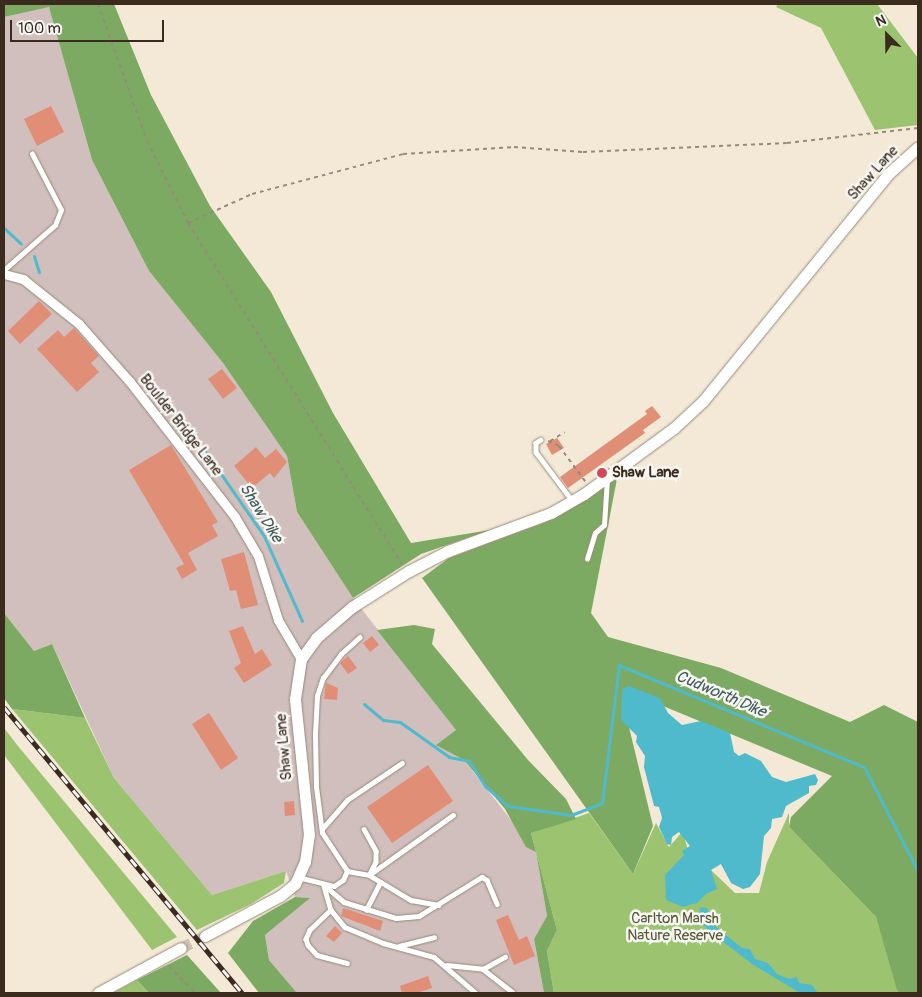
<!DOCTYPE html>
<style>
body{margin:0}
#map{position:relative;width:922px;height:997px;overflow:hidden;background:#f3e9d6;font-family:Pangolin,sans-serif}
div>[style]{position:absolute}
.industrial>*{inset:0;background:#d1bfbd}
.green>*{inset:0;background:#9cc470}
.forest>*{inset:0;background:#7daa62}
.water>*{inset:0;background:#4fbacb}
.stream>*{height:3px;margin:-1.5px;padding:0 1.5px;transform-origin:1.5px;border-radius:1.5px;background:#4fbacb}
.building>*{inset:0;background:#e18e77}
.tertiary-tunnel>*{height:11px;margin-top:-5.5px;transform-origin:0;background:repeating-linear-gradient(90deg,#cec3b1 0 11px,transparent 0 16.5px)}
.path>*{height:2px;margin-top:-1px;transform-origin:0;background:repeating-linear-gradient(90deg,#978a7a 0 4px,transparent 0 8px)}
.roads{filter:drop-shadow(0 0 1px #978a7a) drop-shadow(0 0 1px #978a7a)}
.service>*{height:4.5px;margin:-2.25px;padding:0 2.25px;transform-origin:2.25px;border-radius:2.25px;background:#fff}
.minor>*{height:9px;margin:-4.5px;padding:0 4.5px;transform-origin:4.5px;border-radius:4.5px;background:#fff}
.tertiary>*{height:11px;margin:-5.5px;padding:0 5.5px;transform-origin:5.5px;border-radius:5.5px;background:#fff}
.rail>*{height:5px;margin-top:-2.5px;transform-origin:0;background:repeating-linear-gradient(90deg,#f6f6f2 0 9px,#3b2a1e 0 18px);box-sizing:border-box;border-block:1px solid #3b2a1e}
.dots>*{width:14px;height:14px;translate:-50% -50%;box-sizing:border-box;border:2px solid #f6f6f2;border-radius:50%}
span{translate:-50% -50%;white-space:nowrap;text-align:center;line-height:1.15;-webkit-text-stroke:5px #f6f6f2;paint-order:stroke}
.street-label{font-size:15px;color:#3b2a1e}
.poi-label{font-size:15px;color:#3b2a1e;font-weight:700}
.left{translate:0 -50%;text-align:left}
.park-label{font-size:15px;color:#585837}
.water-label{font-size:16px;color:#425c5b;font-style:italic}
.frame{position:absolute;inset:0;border:5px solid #3b2a1e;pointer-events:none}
.north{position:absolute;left:862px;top:10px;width:50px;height:50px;-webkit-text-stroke:4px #f6f6f2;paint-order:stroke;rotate:337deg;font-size:14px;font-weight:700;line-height:20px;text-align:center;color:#3b2a1e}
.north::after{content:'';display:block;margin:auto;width:18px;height:22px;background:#3b2a1e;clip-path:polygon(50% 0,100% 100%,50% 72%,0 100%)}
.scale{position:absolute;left:10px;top:20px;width:154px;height:22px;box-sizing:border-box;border:2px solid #3b2a1e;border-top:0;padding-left:6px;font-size:15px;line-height:18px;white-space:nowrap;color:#3b2a1e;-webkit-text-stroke:4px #f6f6f2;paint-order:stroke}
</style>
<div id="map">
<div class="industrial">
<div style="clip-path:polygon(49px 6px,92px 160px,149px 271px,223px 363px,287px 456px,297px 512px,353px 598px,456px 730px,437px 745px,464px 760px,536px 852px,547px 916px,534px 939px,544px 993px,297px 993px,269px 960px,265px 935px,309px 898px,295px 897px,286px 871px,212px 895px,114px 778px,52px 644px,34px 651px,4px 613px,4px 17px)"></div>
</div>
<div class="green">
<div style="clip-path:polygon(778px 4px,877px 4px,918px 58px,918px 125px,875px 130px,821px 28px,776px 7px)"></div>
<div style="clip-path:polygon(12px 709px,85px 718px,114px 778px,212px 895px,286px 871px,284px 883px,251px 904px,197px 930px)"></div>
<div style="clip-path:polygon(4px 728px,18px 746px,177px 937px,152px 950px,4px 755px)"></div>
<div style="clip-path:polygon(589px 813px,633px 874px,656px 823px,669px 847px,683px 831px,687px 847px,735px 893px,759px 893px,767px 862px,789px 813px,789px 827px,876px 917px,900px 993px,554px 993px,547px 951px,557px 930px,531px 833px)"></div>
<div style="clip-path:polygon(137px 980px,149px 993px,113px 993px)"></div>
</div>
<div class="forest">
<div style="clip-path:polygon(4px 4px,114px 4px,151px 95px,210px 206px,271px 292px,333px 413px,411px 543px,490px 530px,421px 554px,353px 598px,297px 512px,287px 456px,223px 363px,149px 271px,92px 160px,49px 7px,4px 17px)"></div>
<div style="clip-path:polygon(617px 479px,591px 613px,608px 637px,721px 668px,850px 722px,884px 705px,918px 722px,918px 993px,900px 993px,897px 990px,876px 917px,789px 827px,791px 817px,832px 776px,634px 694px,628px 723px,653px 826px,633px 874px,422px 578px,449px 558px,546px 522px)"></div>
<div style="clip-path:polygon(4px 613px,34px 651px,52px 644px,85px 718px,12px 709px,4px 698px)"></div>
<div style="clip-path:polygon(414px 625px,435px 629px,432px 644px,528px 760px,566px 799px,576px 819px,531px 833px,557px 930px,547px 951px,554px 993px,544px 993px,534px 939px,547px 916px,536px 852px,526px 847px,505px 809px,464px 760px,436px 745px,456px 730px,377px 630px)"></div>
<div style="clip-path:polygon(295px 897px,310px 898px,265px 935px,269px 960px,297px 993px,259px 993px,228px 953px,253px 921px)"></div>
<div style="clip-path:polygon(187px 955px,221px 993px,149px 993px,137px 980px)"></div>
</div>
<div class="water">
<div style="clip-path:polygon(629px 686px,660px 698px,668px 713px,682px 725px,701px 721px,730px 733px,734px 752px,739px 756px,745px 753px,761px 761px,772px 777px,786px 782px,815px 774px,818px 780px,816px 785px,809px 786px,809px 793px,786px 806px,782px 817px,772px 819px,771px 828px,764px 836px,760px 874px,750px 887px,743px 889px,731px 883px,721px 864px,711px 870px,717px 889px,706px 894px,697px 903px,683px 907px,666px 900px,665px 875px,684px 855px,682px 851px,690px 846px,679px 832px,672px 837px,671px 845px,667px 844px,659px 827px,662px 818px,659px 807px,654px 806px,644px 767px,645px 756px,636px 742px,637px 736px,621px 720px,622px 689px)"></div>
<div style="clip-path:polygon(700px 907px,707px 908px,714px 925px,742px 948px,750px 949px,755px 959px,768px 963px,777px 974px,789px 979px,797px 977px,799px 983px,812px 985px,818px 993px,800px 993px,752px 964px,709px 931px,699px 920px)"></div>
</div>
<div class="stream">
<div style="left:4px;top:228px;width:23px;rotate:43deg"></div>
<div style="left:34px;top:256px;width:17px;rotate:73deg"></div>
<div style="left:205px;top:451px;width:103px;rotate:55.2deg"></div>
<div style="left:264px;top:536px;width:93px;rotate:65.9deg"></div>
<div style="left:364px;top:704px;width:25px;rotate:40deg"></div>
<div style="left:383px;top:720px;width:17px;rotate:7deg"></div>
<div style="left:400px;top:722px;width:60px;rotate:35.5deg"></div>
<div style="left:449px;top:757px;width:20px;rotate:11deg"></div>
<div style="left:469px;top:761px;width:30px;rotate:57deg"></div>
<div style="left:485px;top:786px;width:30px;rotate:41deg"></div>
<div style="left:508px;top:806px;width:64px;rotate:8.1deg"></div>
<div style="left:571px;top:815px;width:33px;rotate:-21deg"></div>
<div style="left:602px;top:803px;width:139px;rotate:-83deg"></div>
<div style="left:619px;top:665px;width:265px;rotate:22.6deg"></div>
<div style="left:864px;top:767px;width:117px;rotate:62.6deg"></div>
</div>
<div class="building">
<div style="clip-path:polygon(51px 106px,64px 132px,37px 146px,24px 119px)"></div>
<div style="clip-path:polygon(39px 301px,52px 314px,20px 344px,8px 331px)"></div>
<div style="clip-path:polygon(74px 328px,99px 356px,91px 363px,99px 372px,77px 392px,37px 349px,58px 330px,64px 337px)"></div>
<div style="clip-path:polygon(222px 369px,237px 388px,223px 399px,208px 379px)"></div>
<div style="clip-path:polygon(652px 406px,661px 417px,643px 430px,645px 433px,568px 488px,560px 477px,647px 414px,645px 411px)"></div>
<div style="clip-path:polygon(557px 438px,564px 448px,552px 455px,546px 444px)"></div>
<div style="clip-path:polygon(171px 445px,218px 522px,212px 525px,218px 536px,188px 553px,197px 570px,182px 579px,176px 568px,184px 564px,129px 470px)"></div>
<div style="clip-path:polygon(256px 447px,265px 458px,276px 449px,287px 462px,274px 478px,270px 473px,252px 488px,234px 466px)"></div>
<div style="clip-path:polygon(244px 552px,258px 605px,241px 609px,236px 590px,230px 591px,221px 559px)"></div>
<div style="clip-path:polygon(243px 626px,255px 654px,262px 649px,272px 665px,244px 683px,234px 668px,241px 663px,229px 631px)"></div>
<div style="clip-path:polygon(372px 636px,379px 645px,370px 652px,363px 643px)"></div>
<div style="clip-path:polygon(348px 656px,357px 668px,348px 674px,340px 663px)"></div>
<div style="clip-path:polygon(326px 683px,338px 688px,337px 700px,324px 699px)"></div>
<div style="clip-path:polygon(209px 713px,238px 758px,221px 770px,192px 724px)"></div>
<div style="clip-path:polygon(428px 765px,453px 801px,392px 843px,367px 807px)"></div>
<div style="clip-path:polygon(294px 801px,295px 815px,285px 816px,284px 802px)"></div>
<div style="clip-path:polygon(343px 908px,383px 921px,380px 931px,341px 916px)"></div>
<div style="clip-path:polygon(508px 915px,519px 940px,527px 936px,535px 956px,514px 965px,496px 920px)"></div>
<div style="clip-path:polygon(335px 926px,342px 933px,334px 942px,326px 936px)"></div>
<div style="clip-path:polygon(428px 976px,432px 988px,417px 993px,402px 993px,400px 986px)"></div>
</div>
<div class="tertiary-tunnel">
<div style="left:181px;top:948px;width:27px;rotate:-27deg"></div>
</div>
<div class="path">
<div style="left:98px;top:4px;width:145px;rotate:70.3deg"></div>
<div style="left:147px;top:141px;width:92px;rotate:63.4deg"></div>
<div style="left:188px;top:223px;width:403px;rotate:57.9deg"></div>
<div style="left:188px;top:223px;width:70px;rotate:-24.4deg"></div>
<div style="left:252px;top:194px;width:156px;rotate:-14.8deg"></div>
<div style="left:403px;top:154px;width:111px;rotate:-3.6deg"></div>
<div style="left:514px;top:147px;width:69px;rotate:4.1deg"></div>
<div style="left:583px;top:152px;width:204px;rotate:-2.5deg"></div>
<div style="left:787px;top:143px;width:132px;rotate:-6.5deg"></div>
<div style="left:548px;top:441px;width:12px;rotate:24deg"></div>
<div style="left:559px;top:446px;width:44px;rotate:53.4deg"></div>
<div style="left:550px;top:441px;width:17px;rotate:-31deg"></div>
<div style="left:169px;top:966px;width:37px;rotate:46deg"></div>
</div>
<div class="roads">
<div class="service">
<div style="left:4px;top:270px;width:68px;rotate:-41.4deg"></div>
<div style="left:55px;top:225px;width:16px;rotate:-68deg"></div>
<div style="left:61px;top:210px;width:63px;rotate:-117.4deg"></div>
<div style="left:541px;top:440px;width:6px;rotate:149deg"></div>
<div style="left:536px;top:443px;width:9px;rotate:90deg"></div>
<div style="left:536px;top:452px;width:59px;rotate:53.3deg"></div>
<div style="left:587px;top:559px;width:27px;rotate:-73deg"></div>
<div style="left:595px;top:533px;width:12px;rotate:-42deg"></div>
<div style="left:604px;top:525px;width:47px;rotate:-86.3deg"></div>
<div style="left:322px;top:829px;width:38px;rotate:-49deg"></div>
<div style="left:347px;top:800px;width:66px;rotate:-33.9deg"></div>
<div style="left:364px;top:829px;width:25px;rotate:61deg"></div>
<div style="left:376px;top:851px;width:11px;rotate:90deg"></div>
<div style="left:376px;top:862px;width:13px;rotate:117deg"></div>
<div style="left:347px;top:871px;width:22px;rotate:10deg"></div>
<div style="left:369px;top:875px;width:49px;rotate:30.8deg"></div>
<div style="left:411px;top:900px;width:28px;rotate:10deg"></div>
<div style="left:369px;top:875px;width:103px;rotate:-35.5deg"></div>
<div style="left:298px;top:877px;width:37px;rotate:14deg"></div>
<div style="left:334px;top:886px;width:11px;rotate:-34deg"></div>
<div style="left:343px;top:880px;width:10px;rotate:-66deg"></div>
<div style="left:347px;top:871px;width:45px;rotate:-123.3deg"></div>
<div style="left:322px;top:833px;width:46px;rotate:-97.4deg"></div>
<div style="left:316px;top:787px;width:53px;rotate:-91.1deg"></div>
<div style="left:315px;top:734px;width:38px;rotate:-87deg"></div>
<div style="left:317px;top:696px;width:19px;rotate:-72deg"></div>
<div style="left:323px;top:678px;width:30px;rotate:-53deg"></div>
<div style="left:341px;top:654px;width:25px;rotate:-42deg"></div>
<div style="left:324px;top:885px;width:26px;rotate:40deg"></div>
<div style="left:344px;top:902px;width:54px;rotate:17.1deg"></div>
<div style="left:396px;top:918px;width:23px;rotate:-5deg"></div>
<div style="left:419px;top:916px;width:74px;rotate:-31.8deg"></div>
<div style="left:482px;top:877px;width:6px;rotate:31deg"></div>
<div style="left:487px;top:880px;width:26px;rotate:67deg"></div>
<div style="left:324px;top:886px;width:25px;rotate:74deg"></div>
<div style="left:331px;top:910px;width:22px;rotate:51deg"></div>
<div style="left:345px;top:927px;width:41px;rotate:22.8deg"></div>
<div style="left:383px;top:943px;width:53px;rotate:15.4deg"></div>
<div style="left:434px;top:957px;width:55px;rotate:40.6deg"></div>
<div style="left:331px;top:910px;width:29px;rotate:136deg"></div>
<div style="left:310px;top:930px;width:10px;rotate:114deg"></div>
<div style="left:306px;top:939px;width:6px;rotate:72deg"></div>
<div style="left:308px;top:945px;width:13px;rotate:48deg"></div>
<div style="left:317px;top:955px;width:31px;rotate:15deg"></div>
<div style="left:366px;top:910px;width:30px;rotate:-63deg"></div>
<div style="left:399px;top:946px;width:36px;rotate:-14deg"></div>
<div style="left:447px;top:965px;width:36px;rotate:6deg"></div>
<div style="left:483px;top:969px;width:37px;rotate:38deg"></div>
<div style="left:483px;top:969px;width:25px;rotate:-29deg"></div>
</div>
<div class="minor">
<div style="left:4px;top:274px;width:20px;rotate:15deg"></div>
<div style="left:23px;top:279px;width:72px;rotate:38.8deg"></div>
<div style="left:79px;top:324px;width:77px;rotate:48.7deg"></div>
<div style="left:130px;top:382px;width:171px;rotate:52.1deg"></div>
<div style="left:235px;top:517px;width:45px;rotate:59.5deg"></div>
<div style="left:258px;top:556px;width:67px;rotate:72.6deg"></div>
<div style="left:278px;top:620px;width:45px;rotate:59.5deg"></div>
</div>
<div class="tertiary">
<div style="left:205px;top:936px;width:85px;rotate:-28.1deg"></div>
<div style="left:280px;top:896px;width:19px;rotate:-39deg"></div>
<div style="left:295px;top:884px;width:24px;rotate:-66deg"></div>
<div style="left:305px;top:862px;width:27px;rotate:-82deg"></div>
<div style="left:309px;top:835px;width:137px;rotate:-95.9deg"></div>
<div style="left:295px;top:699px;width:40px;rotate:-81.5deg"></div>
<div style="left:301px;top:659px;width:26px;rotate:-54deg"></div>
<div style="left:316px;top:638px;width:48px;rotate:-40.7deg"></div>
<div style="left:352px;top:607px;width:67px;rotate:-32.3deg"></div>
<div style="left:409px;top:571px;width:44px;rotate:-27.1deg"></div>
<div style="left:448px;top:551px;width:110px;rotate:-20.3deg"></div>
<div style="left:551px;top:513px;width:38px;rotate:-30deg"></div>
<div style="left:584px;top:494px;width:112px;rotate:-36.3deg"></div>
<div style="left:674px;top:428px;width:40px;rotate:-43deg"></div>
<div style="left:703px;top:401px;width:293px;rotate:-50.8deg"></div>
<div style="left:888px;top:174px;width:40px;rotate:-42deg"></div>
<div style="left:98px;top:993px;width:94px;rotate:-28.5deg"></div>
</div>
</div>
<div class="rail">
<div style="left:4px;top:707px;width:372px;rotate:50.2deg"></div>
</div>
<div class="dots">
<div style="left:602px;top:473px;background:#d1495b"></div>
</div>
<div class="street-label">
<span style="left:873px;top:173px;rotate:-48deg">Shaw Lane</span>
<span style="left:181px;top:425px;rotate:52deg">Boulder Bridge Lane</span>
<span style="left:284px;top:747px;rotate:-95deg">Shaw Lane</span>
</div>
<div class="poi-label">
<span class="left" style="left:612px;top:473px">Shaw Lane</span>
</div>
<div class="park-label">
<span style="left:675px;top:927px">Carlton Marsh<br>Nature Reserve</span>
</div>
<div class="water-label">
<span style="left:261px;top:513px;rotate:58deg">Shaw Dike</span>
<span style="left:721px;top:694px;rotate:23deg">Cudworth Dike</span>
</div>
<div class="frame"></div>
<div class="north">N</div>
<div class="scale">100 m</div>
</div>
